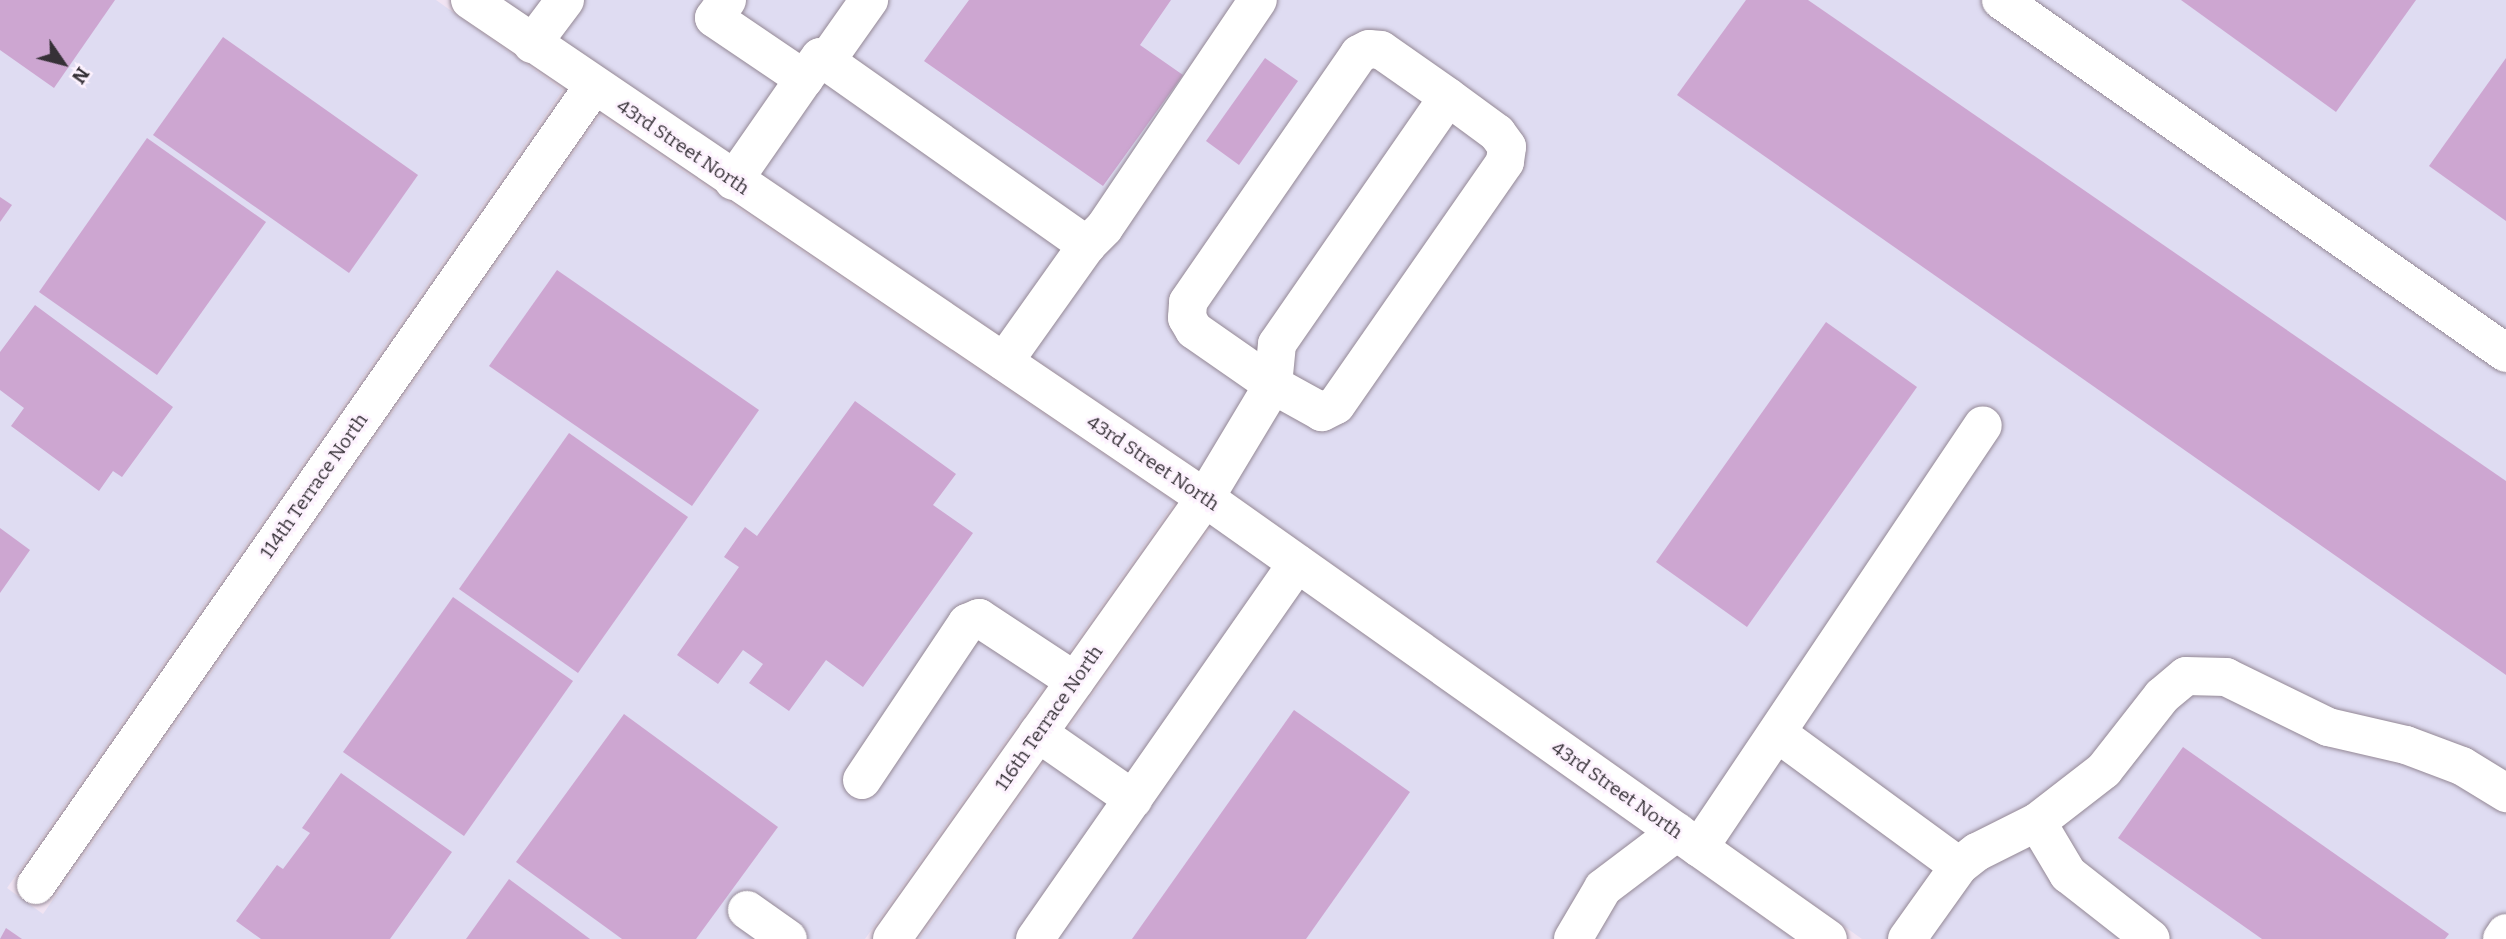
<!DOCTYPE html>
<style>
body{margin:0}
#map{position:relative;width:2506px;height:939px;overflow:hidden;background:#f1e4f3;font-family:Bitter,serif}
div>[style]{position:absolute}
.industrial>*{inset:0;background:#dfdcf2}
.building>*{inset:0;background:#cda6d1}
.roads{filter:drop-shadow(0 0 2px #948895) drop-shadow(0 0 2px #948895)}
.minor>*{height:38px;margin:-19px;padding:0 19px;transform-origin:19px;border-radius:19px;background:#fff}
span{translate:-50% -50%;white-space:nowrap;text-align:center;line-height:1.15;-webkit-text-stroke:5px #fdf2fe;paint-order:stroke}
.street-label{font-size:19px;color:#363137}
.north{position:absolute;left:28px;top:28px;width:70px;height:70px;-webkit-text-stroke:5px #fdf2fe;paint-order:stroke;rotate:125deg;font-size:19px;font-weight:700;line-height:28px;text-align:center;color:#363137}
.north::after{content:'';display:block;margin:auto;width:24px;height:32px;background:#363137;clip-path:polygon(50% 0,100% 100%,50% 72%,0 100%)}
</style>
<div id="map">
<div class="industrial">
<div style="clip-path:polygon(0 0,436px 0,563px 90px,7px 888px,43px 914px,600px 115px,1175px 502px,865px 939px,0 939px)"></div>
<div style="clip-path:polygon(504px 0,2506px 0,2506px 939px,1862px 939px,1198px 469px)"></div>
<div style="clip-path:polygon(1212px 526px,1794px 939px,919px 939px)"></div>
</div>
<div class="building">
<div style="clip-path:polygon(0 0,115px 0,54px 88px,0 50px)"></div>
<div style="clip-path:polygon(969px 0,1171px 0,1140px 45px,1183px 75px,1103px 186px,924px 61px)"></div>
<div style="clip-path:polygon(1746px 0,1808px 0,2506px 481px,2506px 675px,1677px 95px)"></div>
<div style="clip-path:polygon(2181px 0,2416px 0,2336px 112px)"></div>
<div style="clip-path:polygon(223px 37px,418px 175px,349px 273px,153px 135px)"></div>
<div style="clip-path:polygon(1265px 58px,1298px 81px,1239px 165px,1206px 141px)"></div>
<div style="clip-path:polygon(2506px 58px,2506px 221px,2429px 166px)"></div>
<div style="clip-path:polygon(147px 138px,266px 222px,157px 375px,39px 292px)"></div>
<div style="clip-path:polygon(0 197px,12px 205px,0 222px)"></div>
<div style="clip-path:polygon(557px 270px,759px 410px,692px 506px,489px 366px)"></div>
<div style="clip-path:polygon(35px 305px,173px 407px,122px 477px,113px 471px,99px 491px,11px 426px,24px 408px,0 390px,0 352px)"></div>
<div style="clip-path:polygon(1826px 322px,1917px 387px,1747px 627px,1656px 562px)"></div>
<div style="clip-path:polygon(855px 401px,956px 474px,933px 505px,973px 533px,863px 687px,826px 660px,789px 711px,749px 683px,763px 664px,743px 650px,718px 684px,677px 655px,739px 567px,724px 557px,745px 527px,757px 536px)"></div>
<div style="clip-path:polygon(569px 433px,688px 517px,578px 673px,459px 589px)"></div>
<div style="clip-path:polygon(0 528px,30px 550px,0 593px)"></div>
<div style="clip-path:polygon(453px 597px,573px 681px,464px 836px,343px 752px)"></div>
<div style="clip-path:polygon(1294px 710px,1410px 792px,1306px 939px,1132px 939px)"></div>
<div style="clip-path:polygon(624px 714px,778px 827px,696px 939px,622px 939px,516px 862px)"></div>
<div style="clip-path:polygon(2183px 747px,2449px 934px,2445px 939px,2262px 939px,2118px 838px)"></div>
<div style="clip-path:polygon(341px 773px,452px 852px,390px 939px,261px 939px,236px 921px,277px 865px,283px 869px,310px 833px,302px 828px)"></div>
<div style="clip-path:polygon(509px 879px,590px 939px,466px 939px)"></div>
<div style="clip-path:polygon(6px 928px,22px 939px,0 939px)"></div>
</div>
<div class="roads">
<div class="minor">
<div style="left:470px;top:0;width:888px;rotate:34.12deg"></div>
<div style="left:1205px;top:498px;width:763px;rotate:35.29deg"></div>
<div style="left:727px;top:0;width:22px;rotate:126deg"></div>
<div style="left:714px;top:18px;width:109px;rotate:34.1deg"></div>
<div style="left:804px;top:79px;width:124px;rotate:124.8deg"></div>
<div style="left:2001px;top:0;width:616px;rotate:34.95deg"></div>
<div style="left:532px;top:44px;width:55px;rotate:-53.1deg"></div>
<div style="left:826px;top:61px;width:75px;rotate:-54.8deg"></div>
<div style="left:804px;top:79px;width:27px;rotate:-54deg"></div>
<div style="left:820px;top:57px;width:327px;rotate:35.2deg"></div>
<div style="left:1087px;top:245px;width:143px;rotate:125.4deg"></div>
<div style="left:1087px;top:245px;width:24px;rotate:-45deg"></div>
<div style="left:1104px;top:228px;width:275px;rotate:-56deg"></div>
<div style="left:1038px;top:733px;width:116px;rotate:34.8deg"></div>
<div style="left:1777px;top:733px;width:225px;rotate:36.2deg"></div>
<div style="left:862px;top:780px;width:189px;rotate:-56.2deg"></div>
<div style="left:967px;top:623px;width:13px;rotate:-23deg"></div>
<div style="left:979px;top:618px;width:115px;rotate:33.3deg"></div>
<div style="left:2037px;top:822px;width:61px;rotate:59.2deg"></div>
<div style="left:2068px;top:874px;width:105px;rotate:38.1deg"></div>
<div style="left:1699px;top:848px;width:509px;rotate:-56.12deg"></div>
<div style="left:36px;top:885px;width:973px;rotate:-55.09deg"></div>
<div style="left:747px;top:910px;width:50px;rotate:35.3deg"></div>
<div style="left:892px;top:939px;width:541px;rotate:-54.63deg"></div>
<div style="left:1205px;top:498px;width:132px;rotate:-59deg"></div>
<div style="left:1273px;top:385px;width:96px;rotate:-145.2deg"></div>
<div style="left:1194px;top:330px;width:14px;rotate:-120deg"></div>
<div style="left:1187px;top:318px;width:16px;rotate:-86deg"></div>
<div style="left:1188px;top:302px;width:301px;rotate:-55.4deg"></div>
<div style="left:1359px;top:54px;width:11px;rotate:-27deg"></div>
<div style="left:1369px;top:49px;width:12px;rotate:5deg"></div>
<div style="left:1381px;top:50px;width:82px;rotate:35deg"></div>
<div style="left:1448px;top:97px;width:61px;rotate:36.3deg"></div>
<div style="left:1497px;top:133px;width:17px;rotate:54deg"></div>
<div style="left:1507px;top:147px;width:15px;rotate:98deg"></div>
<div style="left:1505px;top:162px;width:296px;rotate:124.8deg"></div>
<div style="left:1336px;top:405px;width:16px;rotate:153deg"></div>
<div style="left:1322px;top:412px;width:56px;rotate:-151.1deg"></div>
<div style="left:1273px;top:385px;width:41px;rotate:-84.4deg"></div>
<div style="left:1277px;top:344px;width:300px;rotate:-55.3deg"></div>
<div style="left:1035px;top:939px;width:458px;rotate:-55.1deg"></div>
<div style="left:1573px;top:939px;width:59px;rotate:-59.5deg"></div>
<div style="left:1603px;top:888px;width:93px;rotate:-37.1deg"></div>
<div style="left:1907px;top:939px;width:90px;rotate:-54.5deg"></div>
<div style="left:1959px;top:866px;width:23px;rotate:-38deg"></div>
<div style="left:1977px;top:852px;width:67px;rotate:-26.6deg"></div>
<div style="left:2037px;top:822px;width:85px;rotate:-37.8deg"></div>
<div style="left:2104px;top:770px;width:94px;rotate:-51.9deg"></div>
<div style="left:2162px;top:696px;width:31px;rotate:-40deg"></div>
<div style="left:2186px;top:676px;width:40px;rotate:1.4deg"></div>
<div style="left:2226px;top:677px;width:114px;rotate:26.1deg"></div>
<div style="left:2328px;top:727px;width:80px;rotate:13deg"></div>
<div style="left:2406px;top:745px;width:60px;rotate:20.6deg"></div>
<div style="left:2462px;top:766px;width:52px;rotate:31.5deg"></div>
<div style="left:2502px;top:939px;width:7px;rotate:-56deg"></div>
</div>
</div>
<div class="street-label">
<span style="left:683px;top:147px;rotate:34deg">43rd Street North</span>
<span style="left:1153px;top:463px;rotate:34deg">43rd Street North</span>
<span style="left:314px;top:486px;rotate:-55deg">114th Terrace North</span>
<span style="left:1049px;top:718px;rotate:-55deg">116th Terrace North</span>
<span style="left:1617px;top:790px;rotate:35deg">43rd Street North</span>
</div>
<div class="north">N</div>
</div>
